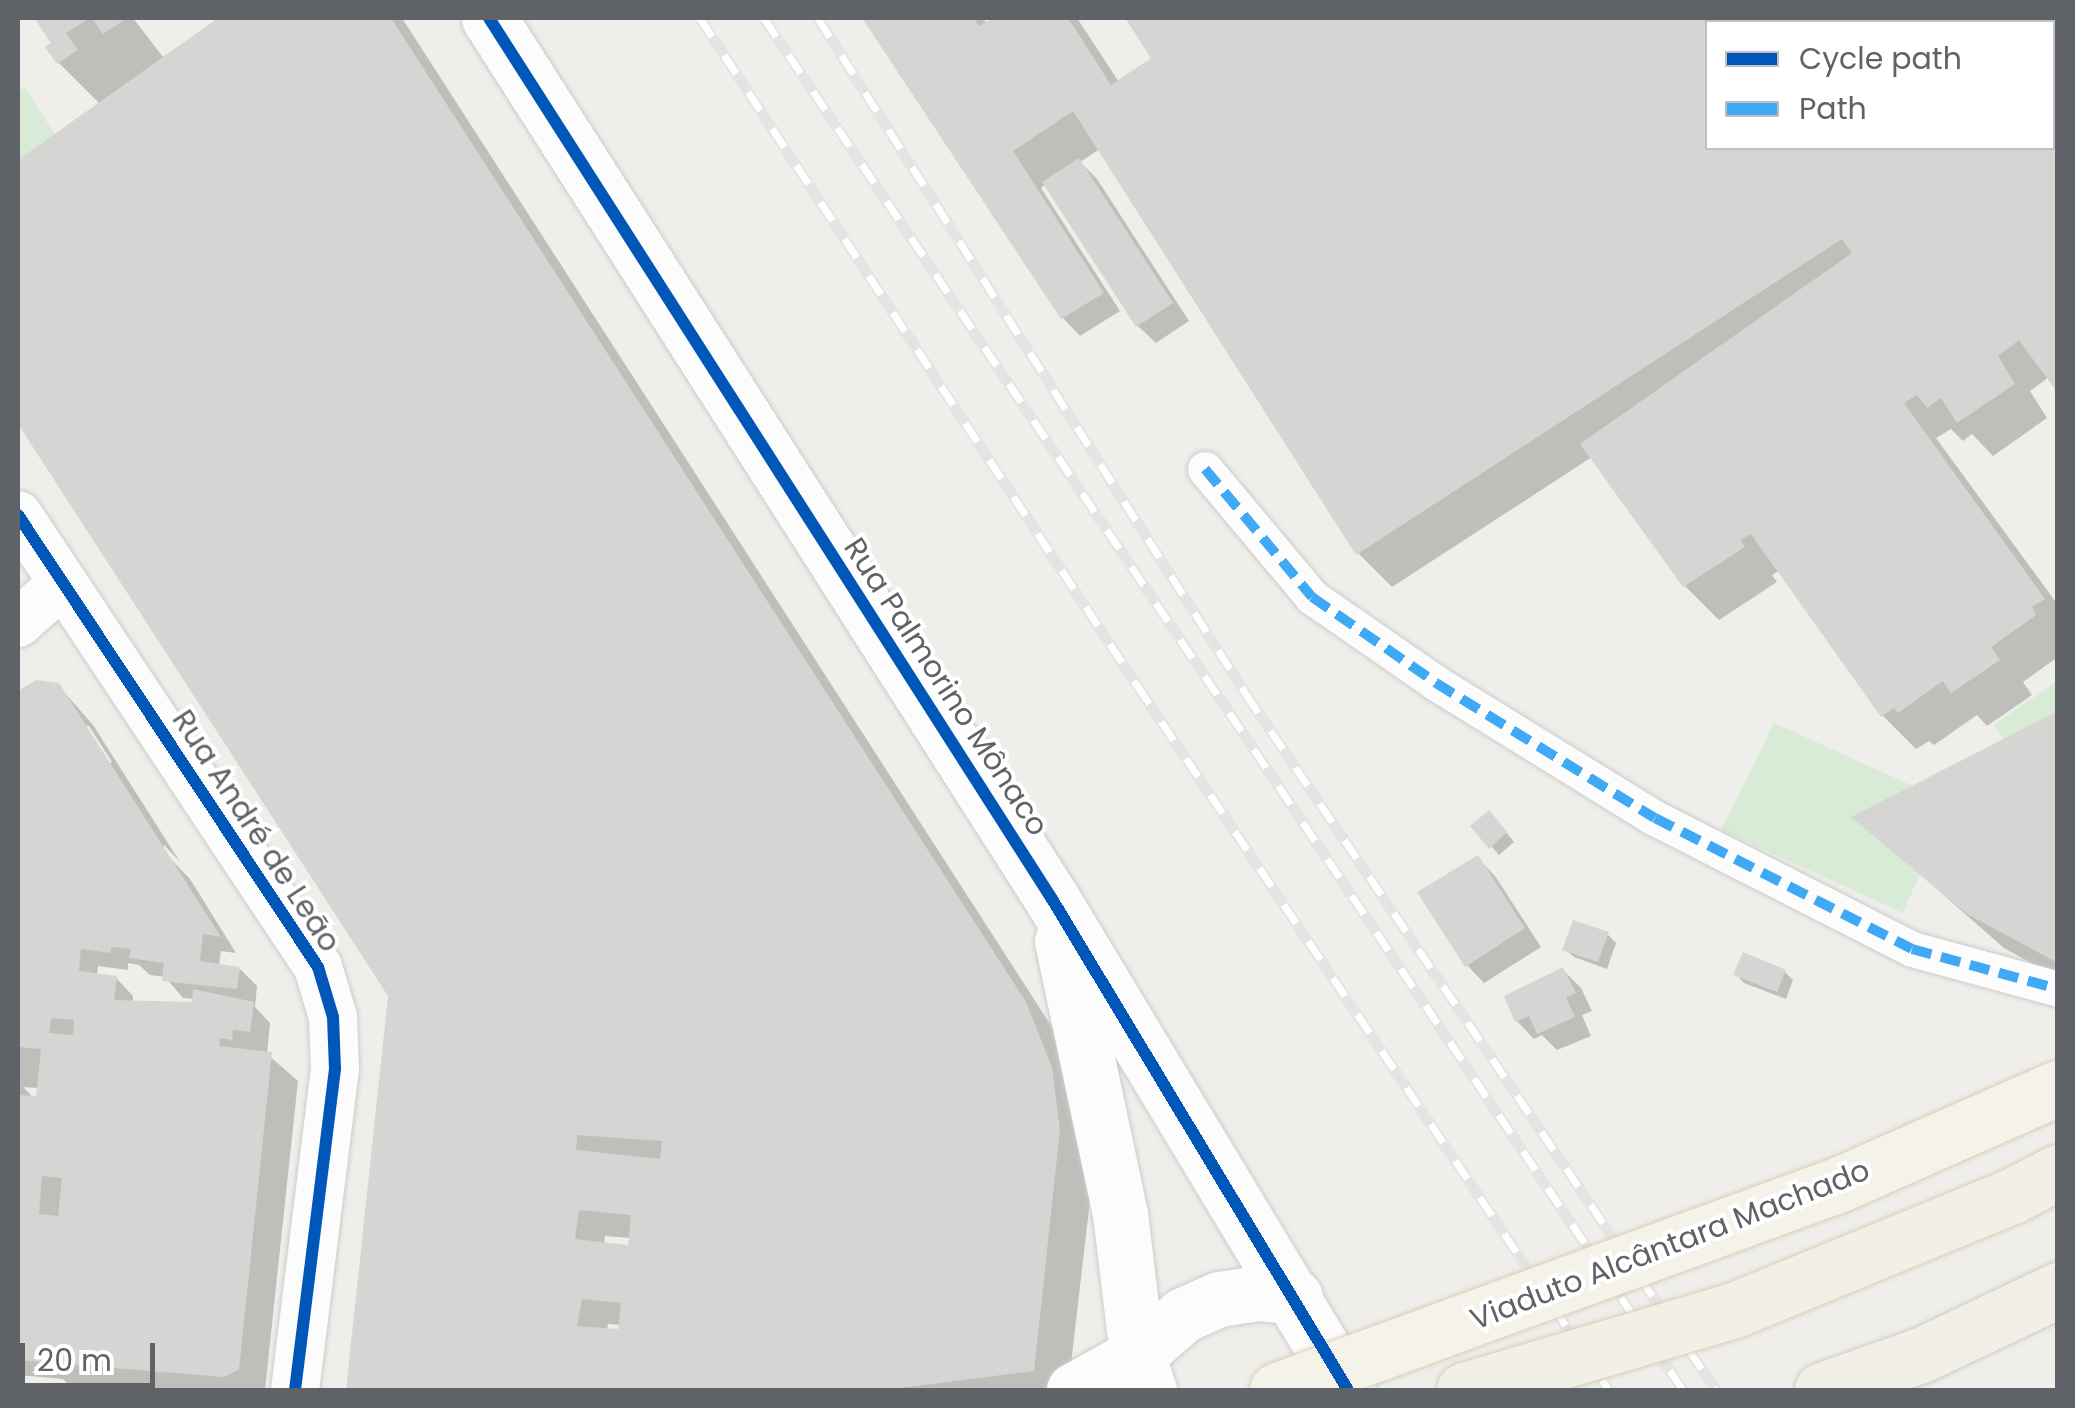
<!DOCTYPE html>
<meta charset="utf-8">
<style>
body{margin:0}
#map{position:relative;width:2075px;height:1408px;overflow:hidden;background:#efeeea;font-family:Poppins,sans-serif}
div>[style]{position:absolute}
.green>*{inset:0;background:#d8ebd6}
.shadow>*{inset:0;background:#0003}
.building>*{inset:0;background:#d6d5d3}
.roads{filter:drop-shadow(0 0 2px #cbcccc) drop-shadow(0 0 2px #cbcccc)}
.pedestrian>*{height:35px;margin:-17.5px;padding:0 17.5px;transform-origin:17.5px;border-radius:17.5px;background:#fdfcfc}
.minor>*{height:48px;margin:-24px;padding:0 24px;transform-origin:24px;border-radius:24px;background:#fdfcfc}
.tertiary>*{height:55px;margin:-27.5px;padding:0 27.5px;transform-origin:27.5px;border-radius:27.5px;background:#fdfcfc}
.trunk>*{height:55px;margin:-27.5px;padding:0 27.5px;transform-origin:27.5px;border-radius:27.5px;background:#f2f0e6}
.rail>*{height:11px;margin-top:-5.5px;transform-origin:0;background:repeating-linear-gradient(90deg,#fff 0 22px,#e4e4e4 0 44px);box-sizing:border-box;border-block:2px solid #e4e4e4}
.bridges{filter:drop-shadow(0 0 2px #d7ceb8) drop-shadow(0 0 2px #d7ceb8)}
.primary-bridge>*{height:55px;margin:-27.5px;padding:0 27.5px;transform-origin:27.5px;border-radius:27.5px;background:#f4f2e9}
.trunk-bridge>*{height:55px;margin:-27.5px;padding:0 27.5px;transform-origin:27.5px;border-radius:27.5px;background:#f2f0e6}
.quiet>*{height:10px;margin-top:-5px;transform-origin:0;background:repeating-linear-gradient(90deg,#3fa9f5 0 20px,transparent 0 30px)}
.cycleway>*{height:12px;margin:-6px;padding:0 6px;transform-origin:6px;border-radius:6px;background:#0057b8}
span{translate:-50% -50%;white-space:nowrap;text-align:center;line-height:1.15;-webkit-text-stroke:8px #fff;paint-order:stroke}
.street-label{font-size:30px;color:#5f6368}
.frame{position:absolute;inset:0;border:20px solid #5f6368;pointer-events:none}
.legend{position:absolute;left:1705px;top:20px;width:350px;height:130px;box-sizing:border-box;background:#fff;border:2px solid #bfc1c3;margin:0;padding:12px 18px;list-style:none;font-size:30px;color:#5f6368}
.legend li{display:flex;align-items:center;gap:20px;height:50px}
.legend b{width:50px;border:2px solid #bfc1c3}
.scale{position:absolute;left:20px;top:1343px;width:135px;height:45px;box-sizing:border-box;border:5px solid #5f6368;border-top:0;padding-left:12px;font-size:30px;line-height:35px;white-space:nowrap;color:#5f6368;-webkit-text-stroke:8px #fff;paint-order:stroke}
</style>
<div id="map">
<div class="green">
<div style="clip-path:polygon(25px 87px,55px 135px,18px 160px,18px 92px)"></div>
<div style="clip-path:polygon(2057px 681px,2057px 818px,1994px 725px)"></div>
<div style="clip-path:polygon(1774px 723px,1950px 803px,1903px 913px,1721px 830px)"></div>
</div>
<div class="shadow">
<div style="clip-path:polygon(evenodd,37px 18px,133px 18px,163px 57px,223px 18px,402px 18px,1059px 1038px,1094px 1166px,1068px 1390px,349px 1390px,390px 996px,18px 419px,18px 163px,100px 104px,59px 63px,49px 47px,54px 44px,37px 18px,605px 1236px,631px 1238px,630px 1247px,604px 1244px,605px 1236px,37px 18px,608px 1324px,621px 1325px,620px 1332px,607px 1331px,608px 1324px)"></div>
<div style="clip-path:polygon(evenodd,865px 18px,983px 18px,987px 24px,998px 18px,1077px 18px,1119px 82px,1155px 59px,1128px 18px,2058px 18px,2058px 389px,2049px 377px,2030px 391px,2047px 418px,1993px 456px,1972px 434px,1963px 441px,1951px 429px,1936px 438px,2058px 605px,2058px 657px,2023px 682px,2032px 695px,1987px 726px,1977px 715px,1934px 745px,1929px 741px,1916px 749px,1882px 715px,1780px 570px,1772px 575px,1777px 582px,1719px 620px,1685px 586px,1592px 457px,1392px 587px,1358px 553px,1100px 149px,1080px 162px,1097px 179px,1189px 321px,1156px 343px,1138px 326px,1046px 184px,1041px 188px,1120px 311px,1080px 336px,1063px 318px,865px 18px,1708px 22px,2052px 22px,2052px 148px,1708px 148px,1708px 22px)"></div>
<div style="clip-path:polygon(evenodd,36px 682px,58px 685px,93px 725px,180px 862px,164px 845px,164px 852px,190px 879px,236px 953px,221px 951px,219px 965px,239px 968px,257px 986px,255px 1007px,270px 1023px,267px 1054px,298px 1081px,265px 1390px,108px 1390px,71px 1387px,63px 1379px,18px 1375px,18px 694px,36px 682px,83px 726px,89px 726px,112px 762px,108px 764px,83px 726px,36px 682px,128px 963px,139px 965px,150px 975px,165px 977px,183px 998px,194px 999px,194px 1004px,133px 1003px,133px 996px,116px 978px,97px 976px,98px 966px,128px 970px,128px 963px,36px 682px,23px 1087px,39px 1088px,38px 1098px,34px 1098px,23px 1087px)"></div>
<div style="clip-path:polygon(2058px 714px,2058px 978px,2004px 948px,1855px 817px)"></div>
<div style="clip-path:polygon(1498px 822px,1514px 842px,1499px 855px,1474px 826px)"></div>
<div style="clip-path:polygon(1478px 858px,1495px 876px,1541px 947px,1484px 983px,1467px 965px)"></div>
<div style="clip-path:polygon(1608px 935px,1616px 943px,1607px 969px,1574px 957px,1565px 949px)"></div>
<div style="clip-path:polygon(1563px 970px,1581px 988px,1592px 1011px,1582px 1015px,1591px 1036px,1557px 1050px,1542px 1035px,1534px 1039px,1517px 1021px)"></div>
<div style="clip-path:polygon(1785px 972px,1793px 980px,1786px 999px,1744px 983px,1736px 974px)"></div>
</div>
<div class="building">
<div style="clip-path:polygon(34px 18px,90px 18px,66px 33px,78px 50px,57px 64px,45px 47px,51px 43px)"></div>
<div style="clip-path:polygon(92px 18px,122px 18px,124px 20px,103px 34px)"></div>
<div style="clip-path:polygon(evenodd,218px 18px,391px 18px,1026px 1002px,1052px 1067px,1060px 1130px,1034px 1371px,884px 1390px,346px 1390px,388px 996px,18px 424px,18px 160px,218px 18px,577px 1135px,662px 1141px,660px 1159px,576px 1150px,577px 1135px,218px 18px,579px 1210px,631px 1215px,628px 1245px,575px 1239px,579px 1210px,218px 18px,582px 1299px,621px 1303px,618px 1329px,577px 1326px,582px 1299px)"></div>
<div style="clip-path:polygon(evenodd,862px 18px,973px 18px,979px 26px,993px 18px,1068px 18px,1111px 85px,1151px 58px,1125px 18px,2058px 18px,2058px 393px,2019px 340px,1998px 356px,2015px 384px,1957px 423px,1941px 398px,1927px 408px,1917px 395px,1904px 403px,2045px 599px,2032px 607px,2036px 615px,1991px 647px,2000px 660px,1951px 693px,1943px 681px,1898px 713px,1894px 708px,1881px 717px,1751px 534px,1740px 540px,1745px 547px,1683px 587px,1580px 444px,1852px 253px,1842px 239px,1356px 555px,1073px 111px,1013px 151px,1104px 293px,1061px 319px,862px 18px,1708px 22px,2052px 22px,2052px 148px,1708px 148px,1708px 22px)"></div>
<div style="clip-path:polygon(1079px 158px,1173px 303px,1136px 327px,1042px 182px)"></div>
<div style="clip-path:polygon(evenodd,36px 680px,59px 683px,221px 937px,203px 934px,200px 961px,240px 967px,237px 989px,162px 981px,164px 963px,129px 958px,131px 949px,111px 947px,111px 953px,81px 949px,79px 971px,117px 976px,114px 1000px,192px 1002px,193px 989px,254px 1002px,250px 1032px,233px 1030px,232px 1040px,220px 1038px,219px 1046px,272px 1052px,239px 1370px,223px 1377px,18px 1360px,18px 1095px,36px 1096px,41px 1049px,18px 1047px,18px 691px,36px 680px,51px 1018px,74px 1020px,73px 1035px,49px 1033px,51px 1018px,36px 680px,42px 1176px,62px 1178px,58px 1216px,39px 1214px,42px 1176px)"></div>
<div style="clip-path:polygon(2058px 711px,2058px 963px,1967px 914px,1851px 817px)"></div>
<div style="clip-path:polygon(1489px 810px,1507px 832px,1489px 849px,1470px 826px)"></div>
<div style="clip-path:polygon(1478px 855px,1525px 928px,1465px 967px,1417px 892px)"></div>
<div style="clip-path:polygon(1573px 920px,1609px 932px,1598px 962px,1562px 950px)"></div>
<div style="clip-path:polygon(1743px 952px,1786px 970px,1777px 992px,1733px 975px)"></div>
<div style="clip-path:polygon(1563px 967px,1576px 993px,1566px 997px,1575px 1017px,1537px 1034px,1529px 1016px,1515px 1022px,1504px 996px)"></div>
</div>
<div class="roads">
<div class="pedestrian">
<div style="left:1205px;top:469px;width:167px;rotate:50.1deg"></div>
<div style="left:1312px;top:597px;width:151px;rotate:34.7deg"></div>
<div style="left:1436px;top:683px;width:257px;rotate:31.7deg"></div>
<div style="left:1655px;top:818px;width:288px;rotate:27deg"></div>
<div style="left:1912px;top:949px;width:151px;rotate:15.3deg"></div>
</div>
<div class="minor">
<div style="left:18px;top:515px;width:542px;rotate:56.43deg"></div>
<div style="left:318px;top:967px;width:52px;rotate:73.3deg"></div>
<div style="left:333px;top:1017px;width:52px;rotate:87.8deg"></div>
<div style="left:335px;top:1069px;width:323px;rotate:97.1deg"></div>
<div style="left:18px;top:623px;width:60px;rotate:-41.6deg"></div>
</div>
<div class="tertiary">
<div style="left:489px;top:18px;width:1046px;rotate:57.42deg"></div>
<div style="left:1052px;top:899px;width:573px;rotate:58.92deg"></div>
<div style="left:1062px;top:941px;width:279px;rotate:78deg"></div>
<div style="left:1120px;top:1214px;width:142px;rotate:83.1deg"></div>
<div style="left:1137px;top:1355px;width:37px;rotate:71deg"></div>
<div style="left:1074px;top:1390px;width:72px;rotate:-29.1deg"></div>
<div style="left:1137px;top:1355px;width:61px;rotate:-41deg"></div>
<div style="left:1183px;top:1315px;width:39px;rotate:-24deg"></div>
<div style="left:1219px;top:1299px;width:40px;rotate:-8.5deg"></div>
<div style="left:1259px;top:1293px;width:36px;rotate:6deg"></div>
</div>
<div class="trunk">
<div style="left:1822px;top:1390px;width:105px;rotate:-19.5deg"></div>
<div style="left:1921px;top:1355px;width:152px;rotate:-25.4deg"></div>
</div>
</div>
<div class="rail">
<div style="left:700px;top:18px;width:797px;rotate:56.77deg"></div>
<div style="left:1137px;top:685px;width:848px;rotate:56.2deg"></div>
<div style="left:764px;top:18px;width:1651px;rotate:56.18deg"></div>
<div style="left:818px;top:18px;width:800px;rotate:57.66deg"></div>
<div style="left:1246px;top:694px;width:840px;rotate:55.97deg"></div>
</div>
<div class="bridges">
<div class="primary-bridge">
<div style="left:1277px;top:1390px;width:600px;rotate:-20.1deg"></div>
<div style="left:1840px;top:1184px;width:238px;rotate:-23.8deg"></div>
</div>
<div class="trunk-bridge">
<div style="left:1464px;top:1390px;width:282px;rotate:-16.5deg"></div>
<div style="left:1734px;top:1310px;width:298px;rotate:-22.3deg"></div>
<div style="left:2010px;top:1197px;width:54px;rotate:-27.5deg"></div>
</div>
</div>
<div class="quiet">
<div style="left:1205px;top:469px;width:167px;rotate:50.1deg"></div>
<div style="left:1312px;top:597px;width:151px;rotate:34.7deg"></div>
<div style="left:1436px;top:683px;width:257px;rotate:31.7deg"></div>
<div style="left:1655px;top:818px;width:288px;rotate:27deg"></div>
<div style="left:1912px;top:949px;width:151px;rotate:15.3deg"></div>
</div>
<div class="cycleway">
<div style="left:489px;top:18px;width:1046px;rotate:57.42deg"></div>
<div style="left:1052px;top:899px;width:573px;rotate:58.92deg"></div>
<div style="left:18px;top:515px;width:542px;rotate:56.43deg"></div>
<div style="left:318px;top:967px;width:52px;rotate:73.3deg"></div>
<div style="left:333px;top:1017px;width:52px;rotate:87.8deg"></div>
<div style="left:335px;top:1069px;width:323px;rotate:97.1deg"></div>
</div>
<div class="street-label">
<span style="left:946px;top:687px;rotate:57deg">Rua Palmorino Mônaco</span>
<span style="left:256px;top:831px;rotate:57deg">Rua André de Leão</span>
<span style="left:1670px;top:1245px;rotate:-21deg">Viaduto Alcântara Machado</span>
</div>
<div class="frame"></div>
<ul class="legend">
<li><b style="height:12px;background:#0057b8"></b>Cycle path</li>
<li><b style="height:12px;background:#3fa9f5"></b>Path</li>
</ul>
<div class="scale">20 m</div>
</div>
